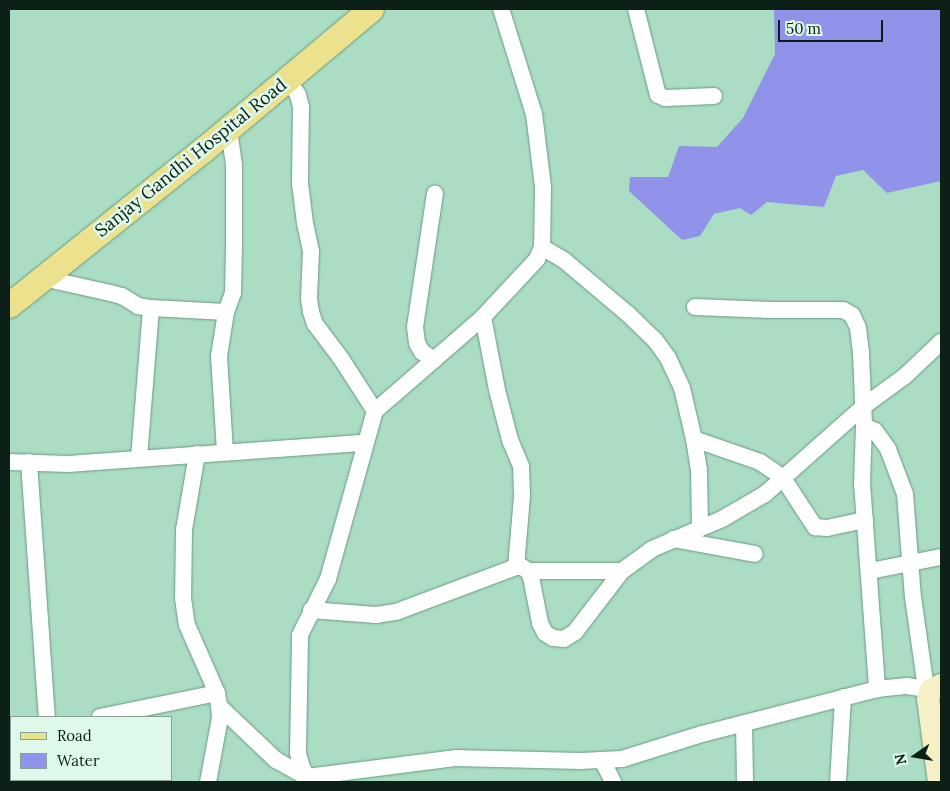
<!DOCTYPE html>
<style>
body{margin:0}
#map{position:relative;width:950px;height:791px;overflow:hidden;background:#aaddc3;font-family:Lora,serif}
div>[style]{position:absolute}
.water>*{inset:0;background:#9192e9}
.roads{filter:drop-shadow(0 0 1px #699a81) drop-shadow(0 0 1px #699a81)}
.minor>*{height:16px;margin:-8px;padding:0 8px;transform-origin:8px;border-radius:8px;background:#fff}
.secondary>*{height:22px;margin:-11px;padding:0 11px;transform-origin:11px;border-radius:11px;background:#f6f0c6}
.primary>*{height:25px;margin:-12.5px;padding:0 12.5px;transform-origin:12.5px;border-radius:12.5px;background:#ece28d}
span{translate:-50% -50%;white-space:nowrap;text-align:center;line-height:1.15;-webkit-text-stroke:5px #def8ea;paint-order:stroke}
.street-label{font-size:18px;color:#0c2017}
.frame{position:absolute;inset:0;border:10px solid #0c2017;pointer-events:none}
.legend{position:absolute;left:10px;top:716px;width:162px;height:65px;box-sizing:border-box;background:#def8ea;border:1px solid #8aa296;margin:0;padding:6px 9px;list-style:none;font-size:15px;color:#0c2017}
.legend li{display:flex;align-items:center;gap:10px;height:25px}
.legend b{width:25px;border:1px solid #8aa296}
.north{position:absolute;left:890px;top:731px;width:50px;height:50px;-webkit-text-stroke:4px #def8ea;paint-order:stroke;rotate:257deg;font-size:14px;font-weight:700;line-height:20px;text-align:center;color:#0c2017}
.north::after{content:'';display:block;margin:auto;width:18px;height:22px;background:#0c2017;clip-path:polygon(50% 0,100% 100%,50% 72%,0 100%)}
.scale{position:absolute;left:778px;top:20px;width:105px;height:22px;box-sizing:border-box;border:2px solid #0c2017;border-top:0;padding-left:6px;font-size:15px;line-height:18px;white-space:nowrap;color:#0c2017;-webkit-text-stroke:4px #def8ea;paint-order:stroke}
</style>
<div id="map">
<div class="water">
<div style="clip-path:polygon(774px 9px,941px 9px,941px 181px,887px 193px,863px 170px,836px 176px,824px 207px,767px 202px,751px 215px,740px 208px,714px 214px,700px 236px,682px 240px,629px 191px,630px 177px,668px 177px,679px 146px,717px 147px,743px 118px,775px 54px)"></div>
</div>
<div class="roads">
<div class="minor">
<div style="left:636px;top:9px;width:89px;rotate:75.7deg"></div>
<div style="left:658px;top:95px;width:8px;rotate:23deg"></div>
<div style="left:665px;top:98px;width:49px;rotate:-2.3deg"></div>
<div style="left:287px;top:79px;width:19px;rotate:55deg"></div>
<div style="left:298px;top:95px;width:12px;rotate:76deg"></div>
<div style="left:301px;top:107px;width:76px;rotate:90.8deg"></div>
<div style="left:300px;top:183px;width:40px;rotate:82.9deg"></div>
<div style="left:305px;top:223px;width:29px;rotate:78deg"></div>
<div style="left:311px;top:251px;width:48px;rotate:92.4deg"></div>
<div style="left:309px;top:299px;width:13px;rotate:81deg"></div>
<div style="left:311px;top:312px;width:13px;rotate:72deg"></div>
<div style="left:315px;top:324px;width:41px;rotate:52.9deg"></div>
<div style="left:340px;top:357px;width:64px;rotate:57.1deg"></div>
<div style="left:542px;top:247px;width:27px;rotate:31deg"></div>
<div style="left:565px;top:261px;width:82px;rotate:40.1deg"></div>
<div style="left:628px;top:314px;width:37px;rotate:44deg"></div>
<div style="left:655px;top:340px;width:22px;rotate:54deg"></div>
<div style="left:668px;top:358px;width:33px;rotate:65deg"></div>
<div style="left:682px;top:388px;width:52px;rotate:76.8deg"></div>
<div style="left:694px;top:439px;width:30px;rotate:81deg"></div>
<div style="left:699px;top:469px;width:59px;rotate:89deg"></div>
<div style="left:43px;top:278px;width:69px;rotate:12.6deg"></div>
<div style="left:110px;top:293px;width:12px;rotate:14deg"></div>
<div style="left:122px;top:296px;width:19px;rotate:32deg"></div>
<div style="left:138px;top:306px;width:13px;rotate:9deg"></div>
<div style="left:151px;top:308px;width:75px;rotate:3.1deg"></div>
<div style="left:226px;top:312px;width:45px;rotate:99deg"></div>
<div style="left:219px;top:356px;width:96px;rotate:86.4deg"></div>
<div style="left:695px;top:307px;width:75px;rotate:2.3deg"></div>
<div style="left:770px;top:310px;width:73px"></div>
<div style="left:843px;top:310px;width:10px;rotate:29deg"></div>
<div style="left:852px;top:315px;width:14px;rotate:65deg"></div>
<div style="left:858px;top:328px;width:25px;rotate:83deg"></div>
<div style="left:861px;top:353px;width:73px;rotate:87.6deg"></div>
<div style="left:864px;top:426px;width:57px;rotate:92deg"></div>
<div style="left:862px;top:483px;width:207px;rotate:85.8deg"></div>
<div style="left:226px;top:312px;width:20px;rotate:-70deg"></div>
<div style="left:233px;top:293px;width:47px;rotate:-88.8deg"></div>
<div style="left:234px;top:246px;width:81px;rotate:-90deg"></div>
<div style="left:234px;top:165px;width:36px;rotate:-98deg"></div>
<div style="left:483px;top:317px;width:74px;rotate:79.1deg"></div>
<div style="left:497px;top:390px;width:52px;rotate:75.4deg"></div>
<div style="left:510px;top:440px;width:28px;rotate:67deg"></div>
<div style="left:521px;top:466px;width:30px;rotate:88deg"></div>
<div style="left:522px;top:496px;width:71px;rotate:94.8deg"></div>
<div style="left:434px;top:360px;width:14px;rotate:-146deg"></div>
<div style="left:422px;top:352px;width:10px;rotate:-119deg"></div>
<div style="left:417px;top:343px;width:16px;rotate:-97deg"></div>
<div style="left:415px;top:327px;width:135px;rotate:-81.5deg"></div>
<div style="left:864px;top:426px;width:12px;rotate:24deg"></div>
<div style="left:875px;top:431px;width:22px;rotate:54deg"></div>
<div style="left:888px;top:449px;width:48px;rotate:69.3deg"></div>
<div style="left:905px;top:494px;width:103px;rotate:85.6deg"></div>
<div style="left:913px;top:597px;width:92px;rotate:81.9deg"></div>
<div style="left:694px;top:439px;width:70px;rotate:19.2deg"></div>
<div style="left:760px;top:462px;width:14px;rotate:34deg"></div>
<div style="left:772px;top:470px;width:14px;rotate:36deg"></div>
<div style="left:783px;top:478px;width:59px;rotate:56.9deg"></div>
<div style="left:815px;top:527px;width:12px;rotate:5deg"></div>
<div style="left:827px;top:528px;width:39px;rotate:-12deg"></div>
<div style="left:197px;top:454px;width:77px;rotate:99.7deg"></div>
<div style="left:184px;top:530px;width:68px;rotate:90.8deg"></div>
<div style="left:183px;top:598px;width:27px;rotate:82deg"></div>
<div style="left:187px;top:625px;width:74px;rotate:66.2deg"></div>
<div style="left:217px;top:693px;width:13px;rotate:81deg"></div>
<div style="left:219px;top:706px;width:12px;rotate:85deg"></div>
<div style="left:220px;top:718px;width:65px;rotate:100.6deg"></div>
<div style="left:139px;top:458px;width:150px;rotate:-85.4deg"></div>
<div style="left:9px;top:462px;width:59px;rotate:1.9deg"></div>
<div style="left:68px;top:464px;width:297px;rotate:-4.1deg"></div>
<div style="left:29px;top:462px;width:256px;rotate:86deg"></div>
<div style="left:673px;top:539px;width:83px;rotate:10.4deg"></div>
<div style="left:528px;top:571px;width:94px"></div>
<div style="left:870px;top:571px;width:72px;rotate:-11.2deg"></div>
<div style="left:311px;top:610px;width:65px;rotate:4.4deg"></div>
<div style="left:376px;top:615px;width:20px;rotate:-9deg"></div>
<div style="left:396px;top:612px;width:128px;rotate:-20.6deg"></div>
<div style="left:516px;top:567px;width:6px"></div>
<div style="left:522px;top:567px;width:7px;rotate:34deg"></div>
<div style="left:528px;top:571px;width:7px;rotate:63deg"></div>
<div style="left:531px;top:577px;width:47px;rotate:78.9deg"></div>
<div style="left:540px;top:623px;width:11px;rotate:63deg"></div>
<div style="left:545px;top:633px;width:9px;rotate:32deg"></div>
<div style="left:553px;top:638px;width:11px;rotate:5deg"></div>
<div style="left:564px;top:639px;width:13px;rotate:-32deg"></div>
<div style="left:575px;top:632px;width:77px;rotate:-52.4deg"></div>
<div style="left:622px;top:571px;width:37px;rotate:-36deg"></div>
<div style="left:652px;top:549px;width:76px;rotate:-23.2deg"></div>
<div style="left:722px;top:519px;width:50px;rotate:-30.2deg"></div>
<div style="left:765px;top:494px;width:132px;rotate:-41.6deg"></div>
<div style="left:864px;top:406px;width:51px;rotate:-36.2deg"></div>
<div style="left:905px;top:376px;width:50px;rotate:-43.4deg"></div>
<div style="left:219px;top:706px;width:79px;rotate:43.5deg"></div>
<div style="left:276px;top:760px;width:35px;rotate:29deg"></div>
<div style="left:307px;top:777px;width:149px;rotate:-7.3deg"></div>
<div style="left:455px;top:758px;width:125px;rotate:1.4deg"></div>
<div style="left:580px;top:761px;width:42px;rotate:-2.7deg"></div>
<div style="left:622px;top:759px;width:84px;rotate:-17.4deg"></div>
<div style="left:702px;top:734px;width:181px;rotate:-14.4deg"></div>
<div style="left:877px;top:689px;width:30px;rotate:-6deg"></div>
<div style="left:907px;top:686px;width:24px;rotate:9deg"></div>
<div style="left:100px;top:717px;width:119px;rotate:-11.6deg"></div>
<div style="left:744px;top:723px;width:59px;rotate:89deg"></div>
<div style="left:9px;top:754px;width:2px"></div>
<div style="left:602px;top:760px;width:25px;rotate:63deg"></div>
<div style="left:51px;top:780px;width:2px;rotate:90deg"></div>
<div style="left:306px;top:782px;width:5px;rotate:-79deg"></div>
<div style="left:307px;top:777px;width:13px;rotate:-117deg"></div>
<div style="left:301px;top:765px;width:12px;rotate:-104deg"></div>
<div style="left:298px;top:753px;width:118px;rotate:-89deg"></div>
<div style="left:300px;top:635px;width:63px;rotate:-63.4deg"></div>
<div style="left:328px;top:579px;width:174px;rotate:-74.4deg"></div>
<div style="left:375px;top:411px;width:143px;rotate:-41deg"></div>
<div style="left:483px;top:317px;width:79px;rotate:-47deg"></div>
<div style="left:537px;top:259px;width:13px;rotate:-67deg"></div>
<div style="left:542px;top:247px;width:60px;rotate:-89deg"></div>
<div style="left:543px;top:187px;width:74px;rotate:-97deg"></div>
<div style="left:534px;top:114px;width:110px;rotate:-107.4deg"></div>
<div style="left:838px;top:782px;width:85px;rotate:-86.6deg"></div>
</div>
<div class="secondary">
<div style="left:939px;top:782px;width:84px;rotate:-97.5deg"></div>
<div style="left:928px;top:699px;width:9px;rotate:-72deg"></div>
<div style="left:931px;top:690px;width:11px;rotate:-27deg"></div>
</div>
<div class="primary">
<div style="left:9px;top:305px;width:250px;rotate:-38.7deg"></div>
<div style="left:204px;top:149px;width:218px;rotate:-40deg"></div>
</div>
</div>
<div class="street-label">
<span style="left:191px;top:158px;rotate:-39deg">Sanjay Gandhi Hospital Road</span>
</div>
<div class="frame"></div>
<ul class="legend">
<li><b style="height:6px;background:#ece28d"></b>Road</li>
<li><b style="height:14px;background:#9192e9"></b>Water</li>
</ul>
<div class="north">N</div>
<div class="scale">50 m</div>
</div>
